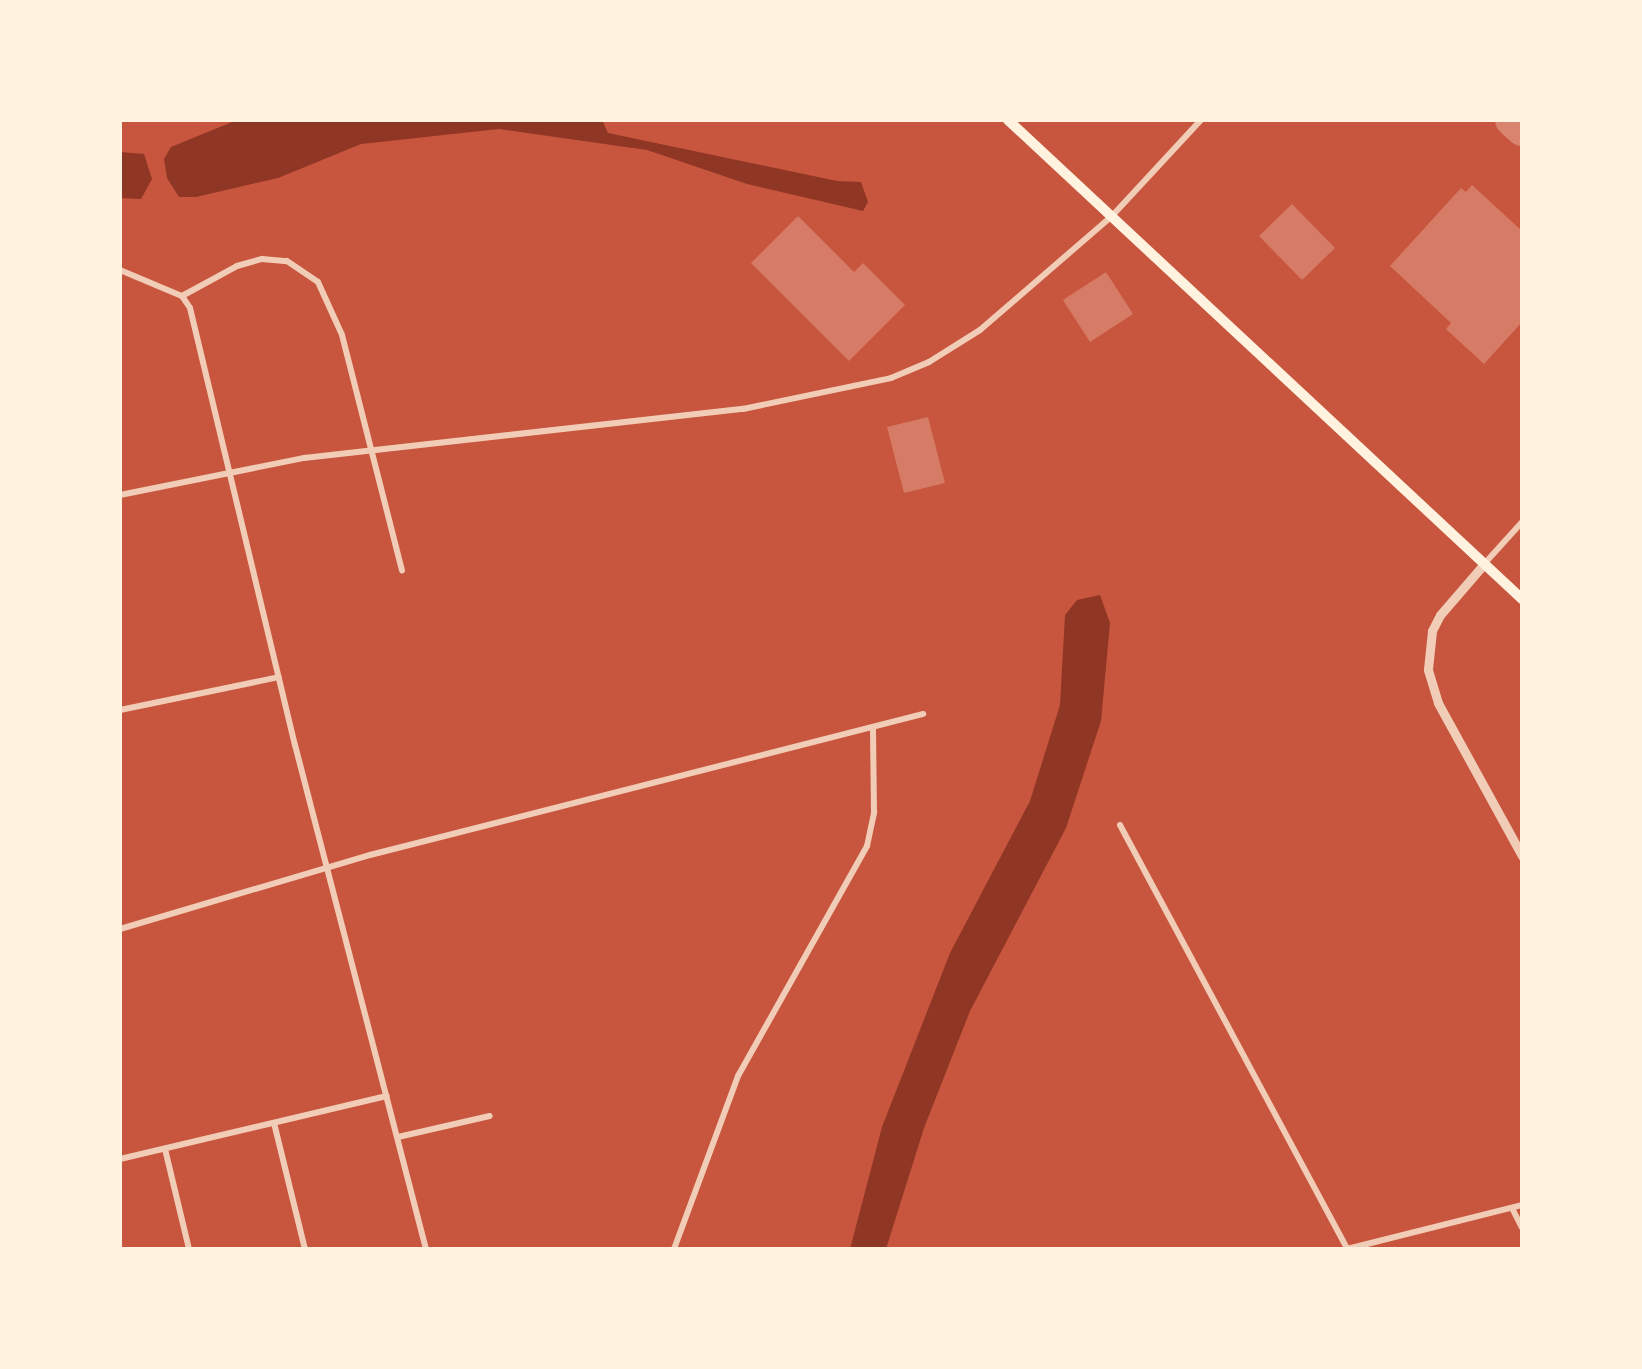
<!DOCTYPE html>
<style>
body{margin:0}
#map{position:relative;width:1642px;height:1369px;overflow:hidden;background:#c8553d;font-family:Commissioner,sans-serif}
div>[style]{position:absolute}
.water>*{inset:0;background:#8f3625}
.taxiway>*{height:32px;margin:-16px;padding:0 16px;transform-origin:16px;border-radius:16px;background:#d8846e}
.building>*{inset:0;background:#d67c66}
.minor>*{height:6px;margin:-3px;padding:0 3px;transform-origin:3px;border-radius:3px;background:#f1ccb7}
.tertiary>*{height:9px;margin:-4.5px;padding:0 4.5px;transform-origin:4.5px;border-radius:4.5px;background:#f1ccb7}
.primary>*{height:10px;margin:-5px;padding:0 5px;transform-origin:5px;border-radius:5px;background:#fff3e0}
span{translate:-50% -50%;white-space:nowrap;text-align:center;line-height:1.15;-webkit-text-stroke:9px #fff3e0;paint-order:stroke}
.frame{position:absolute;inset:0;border:122px solid #fff3e0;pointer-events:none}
</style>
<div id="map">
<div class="water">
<div style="clip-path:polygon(237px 120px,602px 120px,608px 133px,837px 181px,861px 182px,868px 202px,863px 211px,747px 184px,647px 150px,499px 129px,361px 144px,278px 178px,196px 197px,179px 197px,167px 178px,164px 159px,171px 147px)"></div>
<div style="clip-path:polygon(120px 152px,144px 154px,152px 179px,141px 199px,120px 198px)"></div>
<div style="clip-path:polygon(1100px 595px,1110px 623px,1101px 721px,1066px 828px,970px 1011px,924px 1128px,886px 1249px,850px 1249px,882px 1127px,950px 953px,1030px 801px,1060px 705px,1065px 615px,1077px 600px)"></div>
</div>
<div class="taxiway">
<div style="left:1511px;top:120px;width:15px;rotate:42deg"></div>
</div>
<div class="building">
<div style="clip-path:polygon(1472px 185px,1522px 231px,1522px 322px,1484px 364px,1446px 329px,1451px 323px,1390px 266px,1461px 188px,1466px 192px)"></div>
<div style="clip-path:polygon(1292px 204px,1335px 248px,1302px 280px,1259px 236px)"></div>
<div style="clip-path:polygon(798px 216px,854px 272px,863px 263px,905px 305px,849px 361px,751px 263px)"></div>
<div style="clip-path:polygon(1106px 272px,1133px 314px,1090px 342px,1063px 300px)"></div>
<div style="clip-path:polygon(928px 417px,945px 483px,904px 493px,887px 427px)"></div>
</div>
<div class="minor">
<div style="left:120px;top:270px;width:67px;rotate:22.8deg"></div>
<div style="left:182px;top:296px;width:14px;rotate:56deg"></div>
<div style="left:190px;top:308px;width:449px;rotate:76.5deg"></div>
<div style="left:295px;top:745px;width:521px;rotate:75.43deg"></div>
<div style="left:182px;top:296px;width:63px;rotate:-28.6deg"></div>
<div style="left:237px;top:266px;width:26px;rotate:-16deg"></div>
<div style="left:262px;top:259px;width:25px;rotate:5deg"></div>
<div style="left:287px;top:261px;width:37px;rotate:34deg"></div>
<div style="left:318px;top:282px;width:58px;rotate:65.6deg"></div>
<div style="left:342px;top:335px;width:243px;rotate:75.7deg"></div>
<div style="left:120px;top:495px;width:188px;rotate:-11.4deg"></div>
<div style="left:304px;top:458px;width:442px;rotate:-6.4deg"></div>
<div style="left:743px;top:409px;width:151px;rotate:-11.8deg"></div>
<div style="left:891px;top:378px;width:41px;rotate:-22.8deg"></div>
<div style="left:929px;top:362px;width:60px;rotate:-32.1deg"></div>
<div style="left:980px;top:330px;width:174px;rotate:-40.8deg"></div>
<div style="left:1112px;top:216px;width:131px;rotate:-47.2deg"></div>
<div style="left:1485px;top:563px;width:55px;rotate:-47.9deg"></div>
<div style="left:120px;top:710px;width:162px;rotate:-11.7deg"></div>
<div style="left:1120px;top:825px;width:481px;rotate:61.8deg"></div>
<div style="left:120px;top:929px;width:261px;rotate:-16.5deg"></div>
<div style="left:370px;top:855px;width:571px;rotate:-14.3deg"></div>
<div style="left:274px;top:1123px;width:130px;rotate:76.2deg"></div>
<div style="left:398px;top:1137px;width:94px;rotate:-12.9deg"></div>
<div style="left:165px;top:1149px;width:103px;rotate:76.5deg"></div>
<div style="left:120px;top:1159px;width:274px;rotate:-13.3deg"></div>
<div style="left:1512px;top:1208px;width:22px;rotate:63deg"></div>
<div style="left:674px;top:1249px;width:184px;rotate:-69.7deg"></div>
<div style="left:738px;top:1076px;width:264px;rotate:-60.7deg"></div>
<div style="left:867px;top:846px;width:35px;rotate:-78deg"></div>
<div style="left:874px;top:812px;width:85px;rotate:-90.7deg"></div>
<div style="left:1347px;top:1249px;width:180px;rotate:-14.1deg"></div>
</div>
<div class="tertiary">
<div style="left:1484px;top:564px;width:67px;rotate:130.8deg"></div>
<div style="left:1440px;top:615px;width:18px;rotate:117deg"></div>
<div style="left:1432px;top:631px;width:39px;rotate:96deg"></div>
<div style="left:1428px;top:670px;width:34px;rotate:73deg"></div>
<div style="left:1438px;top:703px;width:175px;rotate:61.2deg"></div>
</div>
<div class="primary">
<div style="left:1008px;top:120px;width:703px;rotate:42.98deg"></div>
</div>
<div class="frame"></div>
</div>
